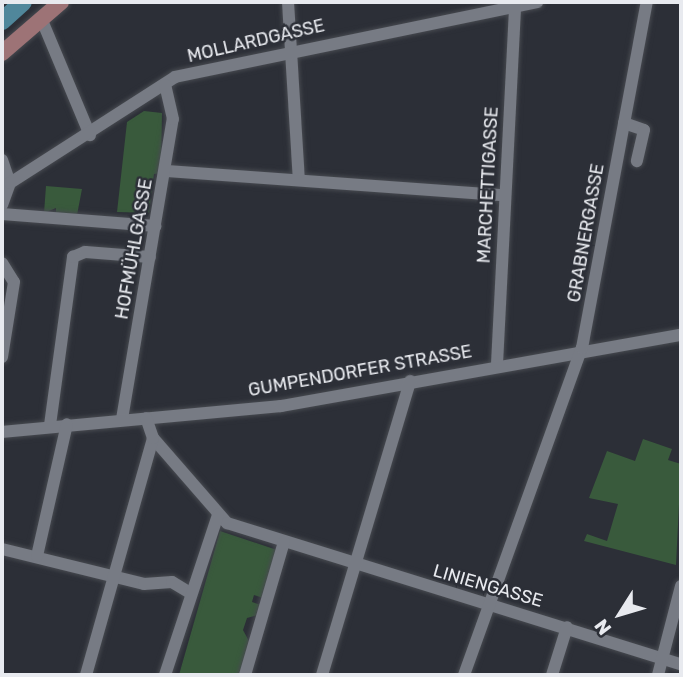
<!DOCTYPE html>
<meta charset="utf-8">
<style>
body{margin:0}
#map{position:relative;width:683px;height:677px;overflow:hidden;background:#2c2f37;font-family:Rubik,sans-serif}
div>[style]{position:absolute}
.green>*{inset:0;background:#395a3c}
.river>*{height:18px;margin:-9px;padding:0 9px;transform-origin:9px;border-radius:9px;background:#50879b}
.roads{filter:drop-shadow(0 0 2px #474a50) drop-shadow(0 0 2px #474a50)}
.minor>*{height:12px;margin:-6px;padding:0 6px;transform-origin:6px;border-radius:6px;background:#777b84}
.major>*{height:16px;margin:-8px;padding:0 8px;transform-origin:8px;border-radius:8px;background:#9d7376}
span{translate:-50% -50%;white-space:nowrap;text-align:center;line-height:1.15;-webkit-text-stroke:5px #2c2f37;paint-order:stroke}
.street-label{font-size:18px;color:#e8eaef}
.frame{position:absolute;inset:0;border:4px solid #e8eaef;pointer-events:none}
.north{position:absolute;left:585px;top:579px;width:70px;height:70px;-webkit-text-stroke:5px #2c2f37;paint-order:stroke;rotate:233deg;font-size:19px;font-weight:700;line-height:28px;text-align:center;color:#e8eaef}
.north::after{content:'';display:block;margin:auto;width:24px;height:32px;background:#e8eaef;clip-path:polygon(50% 0,100% 100%,50% 72%,0 100%)}
</style>
<div id="map">
<div class="green">
<div style="clip-path:polygon(144px 111px,162px 113px,161px 173px,154px 174px,149px 213px,117px 212px,127px 122px)"></div>
<div style="clip-path:polygon(46px 186px,82px 189px,77px 215px,56px 214px,56px 208px,44px 213px)"></div>
<div style="clip-path:polygon(643px 439px,672px 449px,668px 460px,681px 464px,676px 565px,584px 541px,587px 534px,607px 541px,618px 504px,589px 498px,607px 451px,635px 461px)"></div>
<div style="clip-path:polygon(220px 531px,277px 550px,263px 598px,254px 595px,252px 602px,261px 605px,258px 615px,247px 618px,243px 630px,250px 643px,239px 675px,179px 675px)"></div>
</div>
<div class="river">
<div style="left:2px;top:21px;width:28px;rotate:-42deg"></div>
</div>
<div class="roads">
<div class="minor">
<div style="left:288px;top:2px;width:178px;rotate:86.5deg"></div>
<div style="left:41px;top:18px;width:127px;rotate:67.3deg"></div>
<div style="left:624px;top:123px;width:21px;rotate:19deg"></div>
<div style="left:644px;top:130px;width:32px;rotate:103deg"></div>
<div style="left:2px;top:160px;width:24px;rotate:71deg"></div>
<div style="left:10px;top:183px;width:23px;rotate:110deg"></div>
<div style="left:166px;top:171px;width:339px;rotate:4.1deg"></div>
<div style="left:10px;top:183px;width:196px;rotate:-32.7deg"></div>
<div style="left:175px;top:77px;width:370px;rotate:-11.7deg"></div>
<div style="left:2px;top:214px;width:154px;rotate:4.5deg"></div>
<div style="left:2px;top:263px;width:22px;rotate:58deg"></div>
<div style="left:14px;top:282px;width:76px;rotate:99.1deg"></div>
<div style="left:497px;top:364px;width:357px;rotate:-87.1deg"></div>
<div style="left:122px;top:419px;width:304px;rotate:-80.4deg"></div>
<div style="left:173px;top:119px;width:35px;rotate:-103deg"></div>
<div style="left:50px;top:425px;width:170px;rotate:-82.2deg"></div>
<div style="left:73px;top:257px;width:13px;rotate:-23deg"></div>
<div style="left:85px;top:252px;width:65px;rotate:4.4deg"></div>
<div style="left:2px;top:432px;width:280px;rotate:-5.3deg"></div>
<div style="left:281px;top:406px;width:406px;rotate:-10.1deg"></div>
<div style="left:153px;top:438px;width:113px;rotate:49deg"></div>
<div style="left:227px;top:523px;width:475px;rotate:17.3deg"></div>
<div style="left:2px;top:549px;width:146px;rotate:13.8deg"></div>
<div style="left:144px;top:584px;width:28px;rotate:-4deg"></div>
<div style="left:172px;top:582px;width:21px;rotate:31deg"></div>
<div style="left:37px;top:556px;width:135px;rotate:-77.2deg"></div>
<div style="left:86px;top:675px;width:246px;rotate:-74.2deg"></div>
<div style="left:153px;top:438px;width:21px;rotate:-109deg"></div>
<div style="left:165px;top:675px;width:169px;rotate:-71.7deg"></div>
<div style="left:245px;top:675px;width:139px;rotate:-73.7deg"></div>
<div style="left:322px;top:675px;width:307px;rotate:-73.3deg"></div>
<div style="left:464px;top:675px;width:348px;rotate:-70.2deg"></div>
<div style="left:582px;top:348px;width:352px;rotate:-79.4deg"></div>
<div style="left:552px;top:675px;width:50px;rotate:-72.6deg"></div>
<div style="left:658px;top:675px;width:92px;rotate:-75.5deg"></div>
</div>
<div class="major">
<div style="left:2px;top:53px;width:78px;rotate:-40.8deg"></div>
</div>
</div>
<div class="street-label">
<span style="left:256px;top:41px;rotate:-13deg">MOLLARDGASSE</span>
<span style="left:488px;top:185px;rotate:-87deg">MARCHETTIGASSE</span>
<span style="left:586px;top:233px;rotate:-80deg">GRABNERGASSE</span>
<span style="left:134px;top:249px;rotate:-80deg">HOFMÜHLGASSE</span>
<span style="left:360px;top:371px;rotate:-10deg">GUMPENDORFER STRASSE</span>
<span style="left:488px;top:586px;rotate:16deg">LINIENGASSE</span>
</div>
<div class="frame"></div>
<div class="north">N</div>
</div>
